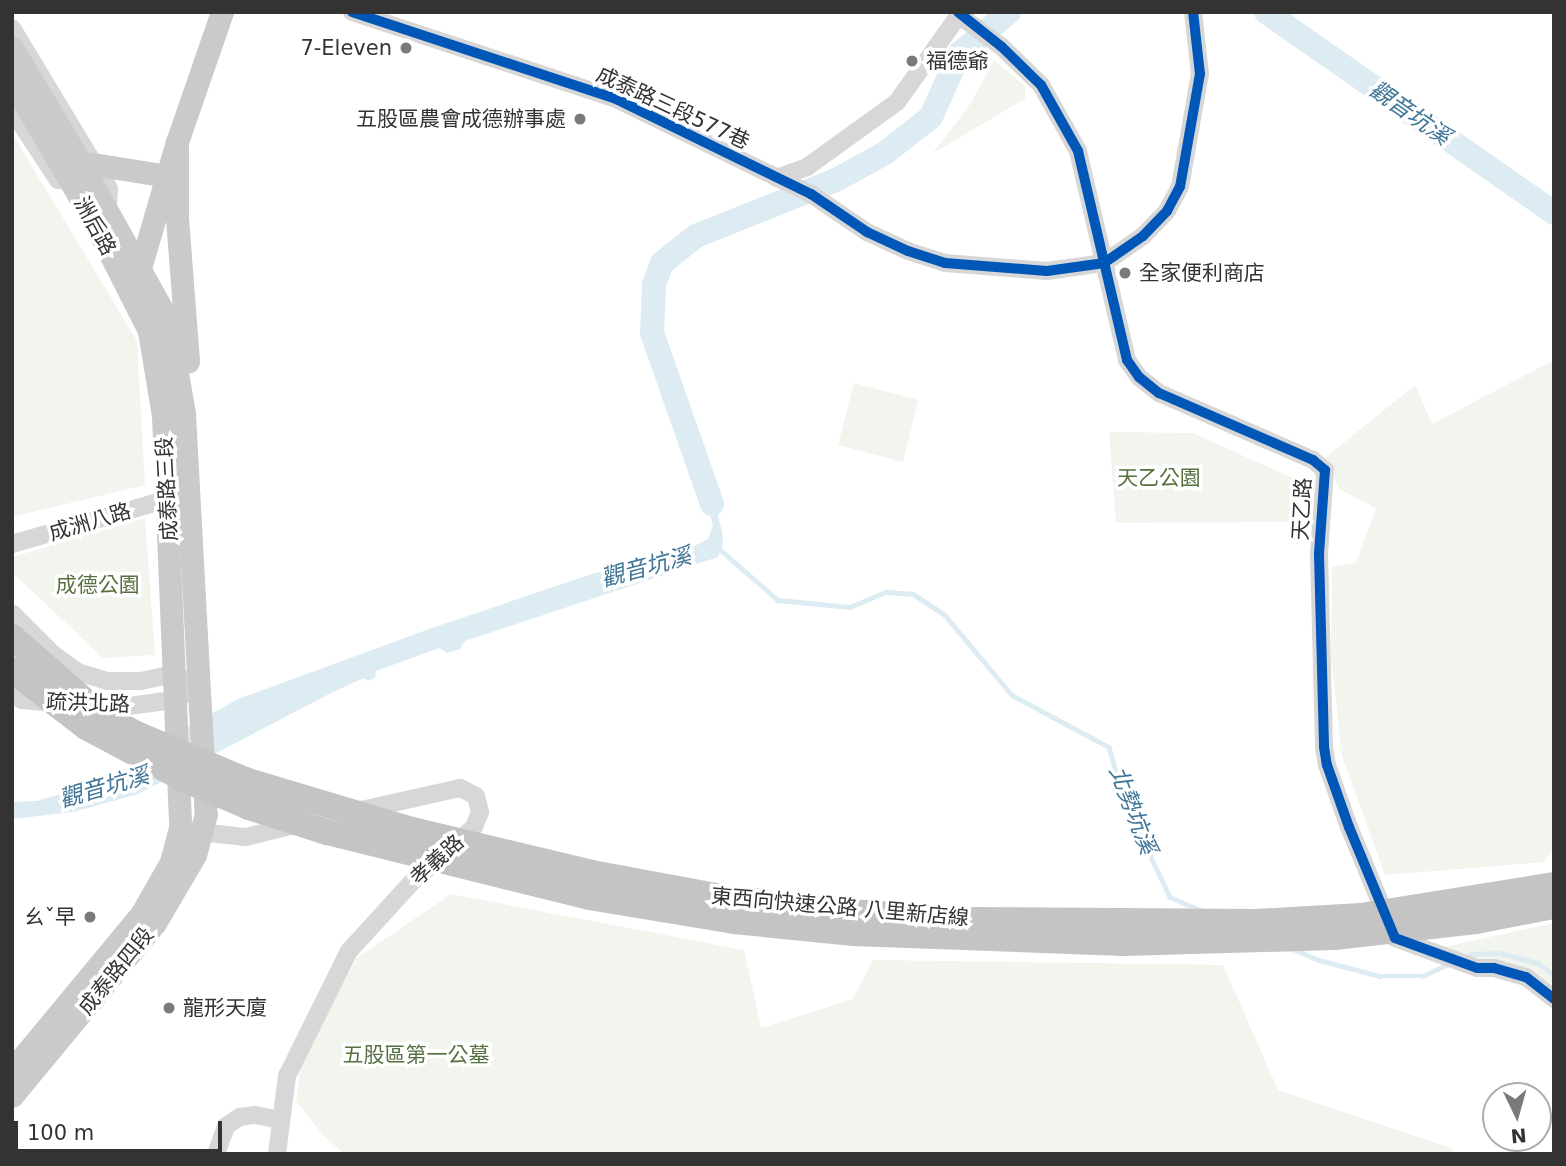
<!DOCTYPE html>
<meta charset="utf-8">
<style>
body{margin:0}
#map{position:relative;width:1566px;height:1166px;overflow:hidden;background:#fff;font-family:"DejaVu Sans","Noto Sans TC",sans-serif}
div>[style]{position:absolute}
.green>*{inset:0;background:#f1f5ed}
.water>*{inset:0;background:#ddebf3}
.stream>*{height:4.5px;margin:-2.25px;padding:0 2.25px;transform-origin:2.25px;border-radius:2.25px;background:#ddebf3}
.river>*{height:24px;margin:-12px;padding:0 12px;transform-origin:12px;border-radius:12px;background:#ddebf3}
.minor>*{height:18px;margin:-9px;padding:0 9px;transform-origin:9px;border-radius:9px;background:#d7d7d7}
.major>*{height:23px;margin:-11.5px;padding:0 11.5px;transform-origin:11.5px;border-radius:11.5px;background:#cacaca}
.highway>*{height:26px;margin:-13px;padding:0 13px;transform-origin:13px;border-radius:13px;background:#c4c4c4}
.cycleway>*{height:10px;margin:-5px;padding:0 5px;transform-origin:5px;border-radius:5px;background:#0057b8}
.dots>*{width:19px;height:19px;translate:-50% -50%;box-sizing:border-box;border:4px solid #fff;border-radius:50%}
span{translate:-50% -50%;white-space:nowrap;text-align:center;line-height:1.15;-webkit-text-stroke:7px #fff;paint-order:stroke}
.poi-label{font-size:21px;color:#333}
.right{translate:-100% -50%;text-align:right}
.left{translate:0 -50%;text-align:left}
.street-label{font-size:21px;color:#333}
.park-label{font-size:21px;color:#56703f}
.water-label{font-size:23px;color:#3f7597;font-style:italic}
.frame{position:absolute;inset:0;border:14px solid #333;pointer-events:none}
.north{position:absolute;left:1482px;top:1082px;width:70px;height:70px;box-sizing:border-box;background:#fff;border:2px solid #adadad;border-radius:50%;rotate:175deg;font-size:19px;font-weight:700;line-height:28px;text-align:center;color:#333}
.north::after{content:'';display:block;margin:auto;width:24px;height:32px;background:#7a7a7a;clip-path:polygon(50% 0,100% 100%,50% 72%,0 100%)}
.scale{position:absolute;left:14px;top:1121px;width:208px;height:32px;box-sizing:border-box;border:4px solid #333;border-top:0;padding-left:9px;font-size:21px;line-height:24px;white-space:nowrap;color:#333;-webkit-text-stroke:5px #fff;paint-order:stroke}
</style>
<div id="map">
<div class="green">
<div style="clip-path:polygon(994px 60px,1025px 86px,1025px 99px,933px 153px,971px 103px)"></div>
<div style="clip-path:polygon(12px 133px,137px 341px,145px 485px,12px 517px)"></div>
<div style="clip-path:polygon(1554px 360px,1554px 850px,1543px 862px,1385px 875px,1342px 756px,1331px 657px,1332px 567px,1356px 563px,1376px 508px,1339px 489px,1326px 457px,1415px 385px,1432px 424px)"></div>
<div style="clip-path:polygon(854px 383px,918px 400px,903px 462px,838px 445px)"></div>
<div style="clip-path:polygon(1109px 432px,1193px 433px,1299px 481px,1290px 522px,1116px 523px)"></div>
<div style="clip-path:polygon(145px 518px,155px 655px,103px 658px,12px 572px,12px 557px)"></div>
<div style="clip-path:polygon(451px 894px,744px 950px,761px 1028px,853px 999px,873px 960px,1223px 965px,1278px 1090px,1451px 1148px,1456px 1154px,344px 1154px,321px 1133px,296px 1101px,301px 1062px,357px 958px)"></div>
<div style="clip-path:polygon(1554px 923px,1554px 997px,1543px 983px,1466px 971px,1444px 947px)"></div>
</div>
<div class="water">
<div style="clip-path:polygon(705px 468px,722px 531px,723px 544px,718px 557px,465px 641px,460px 649px,447px 653px,439px 648px,376px 671px,375px 678px,368px 681px,364px 678px,331px 693px,138px 794px,73px 812px,12px 819px,12px 802px,37px 801px,111px 779px,169px 738px,238px 699px,432px 628px,595px 573px,673px 557px,708px 539px,713px 525px,697px 476px)"></div>
</div>
<div class="stream">
<div style="left:716px;top:546px;width:82px;rotate:41.1deg"></div>
<div style="left:778px;top:600px;width:72px;rotate:5.6deg"></div>
<div style="left:850px;top:607px;width:39px;rotate:-23deg"></div>
<div style="left:886px;top:592px;width:27px;rotate:4deg"></div>
<div style="left:913px;top:594px;width:37px;rotate:33deg"></div>
<div style="left:944px;top:614px;width:106px;rotate:50deg"></div>
<div style="left:1012px;top:695px;width:110px;rotate:28.2deg"></div>
<div style="left:1109px;top:747px;width:55px;rotate:74.2deg"></div>
<div style="left:1124px;top:800px;width:107px;rotate:64.6deg"></div>
<div style="left:1170px;top:897px;width:34px;rotate:23deg"></div>
<div style="left:1293px;top:949px;width:28px;rotate:23deg"></div>
<div style="left:1319px;top:960px;width:63px;rotate:14.7deg"></div>
<div style="left:1380px;top:976px;width:42px"></div>
<div style="left:1422px;top:976px;width:30px;rotate:-24deg"></div>
<div style="left:1463px;top:958px;width:10px;rotate:-24deg"></div>
<div style="left:1472px;top:954px;width:28px;rotate:-2deg"></div>
<div style="left:1500px;top:953px;width:39px;rotate:15deg"></div>
<div style="left:1538px;top:963px;width:20px;rotate:37deg"></div>
</div>
<div class="river">
<div style="left:1266px;top:12px;width:351px;rotate:34.9deg"></div>
<div style="left:712px;top:504px;width:181px;rotate:-109.3deg"></div>
<div style="left:652px;top:333px;width:48px;rotate:-87.6deg"></div>
<div style="left:654px;top:285px;width:23px;rotate:-70deg"></div>
<div style="left:662px;top:263px;width:43px;rotate:-38.5deg"></div>
<div style="left:696px;top:236px;width:151px;rotate:-21.8deg"></div>
<div style="left:836px;top:180px;width:56px;rotate:-28.9deg"></div>
<div style="left:885px;top:153px;width:58px;rotate:-38deg"></div>
<div style="left:931px;top:117px;width:69px;rotate:-66deg"></div>
<div style="left:959px;top:54px;width:65px;rotate:-40deg"></div>
</div>
<div class="minor">
<div style="left:352px;top:12px;width:276px;rotate:18.2deg"></div>
<div style="left:614px;top:98px;width:219px;rotate:26deg"></div>
<div style="left:811px;top:194px;width:68px;rotate:34.2deg"></div>
<div style="left:867px;top:232px;width:45px;rotate:24.9deg"></div>
<div style="left:908px;top:251px;width:39px;rotate:18deg"></div>
<div style="left:945px;top:263px;width:102px;rotate:4.5deg"></div>
<div style="left:1047px;top:271px;width:58px;rotate:-8deg"></div>
<div style="left:1104px;top:263px;width:47px;rotate:-34.7deg"></div>
<div style="left:1143px;top:236px;width:35px;rotate:-46deg"></div>
<div style="left:1167px;top:211px;width:27px;rotate:-62deg"></div>
<div style="left:1180px;top:187px;width:115px;rotate:-80deg"></div>
<div style="left:1200px;top:74px;width:62px;rotate:-96.4deg"></div>
<div style="left:959px;top:15px;width:54px;rotate:36.7deg"></div>
<div style="left:1002px;top:47px;width:54px;rotate:44.3deg"></div>
<div style="left:1041px;top:85px;width:76px;rotate:60.7deg"></div>
<div style="left:1078px;top:151px;width:215px;rotate:76.8deg"></div>
<div style="left:1127px;top:360px;width:21px;rotate:55deg"></div>
<div style="left:1139px;top:377px;width:26px;rotate:39deg"></div>
<div style="left:1159px;top:393px;width:168px;rotate:23.5deg"></div>
<div style="left:1313px;top:460px;width:16px;rotate:40deg"></div>
<div style="left:1325px;top:470px;width:84px;rotate:94.1deg"></div>
<div style="left:1319px;top:554px;width:193px;rotate:88.5deg"></div>
<div style="left:1324px;top:747px;width:18px;rotate:81deg"></div>
<div style="left:1327px;top:765px;width:66px;rotate:70.5deg"></div>
<div style="left:1349px;top:827px;width:120px;rotate:67.5deg"></div>
<div style="left:1395px;top:938px;width:87px;rotate:20.1deg"></div>
<div style="left:1477px;top:968px;width:17px"></div>
<div style="left:1494px;top:968px;width:33px;rotate:16deg"></div>
<div style="left:1526px;top:977px;width:36px;rotate:38deg"></div>
<div style="left:12px;top:28px;width:188px;rotate:58.9deg"></div>
<div style="left:109px;top:189px;width:22px;rotate:93deg"></div>
<div style="left:12px;top:110px;width:84px;rotate:56.7deg"></div>
<div style="left:777px;top:178px;width:32px;rotate:-20deg"></div>
<div style="left:807px;top:167px;width:111px;rotate:-35.8deg"></div>
<div style="left:897px;top:102px;width:107px;rotate:-54.5deg"></div>
<div style="left:12px;top:544px;width:162px;rotate:-16.1deg"></div>
<div style="left:12px;top:613px;width:58px;rotate:45deg"></div>
<div style="left:53px;top:654px;width:31px;rotate:36deg"></div>
<div style="left:78px;top:672px;width:30px;rotate:17deg"></div>
<div style="left:107px;top:681px;width:34px"></div>
<div style="left:141px;top:681px;width:33px;rotate:-12deg"></div>
<div style="left:173px;top:674px;width:12px;rotate:24deg"></div>
<div style="left:12px;top:691px;width:13px;rotate:42deg"></div>
<div style="left:22px;top:700px;width:32px;rotate:5deg"></div>
<div style="left:92px;top:707px;width:22px;rotate:3deg"></div>
<div style="left:114px;top:708px;width:60px;rotate:-7.7deg"></div>
<div style="left:173px;top:700px;width:30px;rotate:-26deg"></div>
<div style="left:189px;top:831px;width:57px;rotate:6deg"></div>
<div style="left:246px;top:837px;width:55px;rotate:-13.8deg"></div>
<div style="left:216px;top:1154px;width:30px;rotate:-70deg"></div>
<div style="left:226px;top:1126px;width:17px;rotate:-33deg"></div>
<div style="left:240px;top:1117px;width:15px;rotate:-8deg"></div>
<div style="left:255px;top:1115px;width:25px;rotate:11deg"></div>
<div style="left:277px;top:1154px;width:79px;rotate:-82.7deg"></div>
<div style="left:287px;top:1076px;width:140px;rotate:-63.6deg"></div>
<div style="left:349px;top:951px;width:92px;rotate:-47.6deg"></div>
<div style="left:411px;top:883px;width:84px;rotate:-41.6deg"></div>
<div style="left:474px;top:827px;width:16px;rotate:-68deg"></div>
<div style="left:480px;top:812px;width:16px;rotate:-104deg"></div>
<div style="left:476px;top:796px;width:18px;rotate:-153deg"></div>
<div style="left:460px;top:788px;width:106px;rotate:167.4deg"></div>
</div>
<div class="major">
<div style="left:12px;top:48px;width:125px;rotate:59.1deg"></div>
<div style="left:76px;top:155px;width:189px;rotate:60.9deg"></div>
<div style="left:168px;top:320px;width:95px;rotate:80.3deg"></div>
<div style="left:184px;top:414px;width:401px;rotate:86.9deg"></div>
<div style="left:206px;top:814px;width:42px;rotate:105deg"></div>
<div style="left:195px;top:855px;width:79px;rotate:120.5deg"></div>
<div style="left:155px;top:923px;width:224px;rotate:129.6deg"></div>
<div style="left:12px;top:82px;width:160px;rotate:59.6deg"></div>
<div style="left:93px;top:220px;width:124px;rotate:63.2deg"></div>
<div style="left:149px;top:331px;width:86px;rotate:80.6deg"></div>
<div style="left:163px;top:416px;width:412px;rotate:87.6deg"></div>
<div style="left:180px;top:828px;width:35px;rotate:105deg"></div>
<div style="left:171px;top:862px;width:59px;rotate:119.6deg"></div>
<div style="left:142px;top:913px;width:204px;rotate:129.6deg"></div>
<div style="left:177px;top:142px;width:76px;rotate:90deg"></div>
<div style="left:177px;top:218px;width:144px;rotate:85.6deg"></div>
<div style="left:80px;top:162px;width:88px;rotate:9.1deg"></div>
<div style="left:138px;top:275px;width:139px;rotate:-73.7deg"></div>
<div style="left:177px;top:142px;width:138px;rotate:-70.9deg"></div>
</div>
<div class="highway">
<div style="left:12px;top:637px;width:117px;rotate:41.2deg"></div>
<div style="left:100px;top:714px;width:39px;rotate:29deg"></div>
<div style="left:134px;top:733px;width:121px;rotate:22.9deg"></div>
<div style="left:245px;top:780px;width:174px;rotate:16.7deg"></div>
<div style="left:412px;top:830px;width:185px;rotate:13.4deg"></div>
<div style="left:592px;top:873px;width:137px;rotate:10.5deg"></div>
<div style="left:727px;top:898px;width:110px;rotate:6.8deg"></div>
<div style="left:836px;top:911px;width:132px;rotate:3.9deg"></div>
<div style="left:968px;top:920px;width:288px;rotate:0.4deg"></div>
<div style="left:1256px;top:922px;width:105px;rotate:-3.3deg"></div>
<div style="left:1361px;top:916px;width:195px;rotate:-9.1deg"></div>
<div style="left:12px;top:670px;width:93px;rotate:37.6deg"></div>
<div style="left:86px;top:727px;width:111px;rotate:28deg"></div>
<div style="left:184px;top:779px;width:71px;rotate:23.3deg"></div>
<div style="left:249px;top:807px;width:82px;rotate:17.8deg"></div>
<div style="left:327px;top:832px;width:270px;rotate:13.9deg"></div>
<div style="left:589px;top:897px;width:147px;rotate:9.4deg"></div>
<div style="left:734px;top:921px;width:120px;rotate:5.8deg"></div>
<div style="left:853px;top:933px;width:270px;rotate:2.1deg"></div>
<div style="left:1123px;top:943px;width:211px;rotate:-1.6deg"></div>
<div style="left:1334px;top:937px;width:143px;rotate:-6.4deg"></div>
<div style="left:1476px;top:921px;width:79px;rotate:-10.9deg"></div>
</div>
<div class="cycleway">
<div style="left:352px;top:12px;width:276px;rotate:18.2deg"></div>
<div style="left:614px;top:98px;width:219px;rotate:26deg"></div>
<div style="left:811px;top:194px;width:68px;rotate:34.2deg"></div>
<div style="left:867px;top:232px;width:45px;rotate:24.9deg"></div>
<div style="left:908px;top:251px;width:39px;rotate:18deg"></div>
<div style="left:945px;top:263px;width:102px;rotate:4.5deg"></div>
<div style="left:1047px;top:271px;width:58px;rotate:-8deg"></div>
<div style="left:1104px;top:263px;width:47px;rotate:-34.7deg"></div>
<div style="left:1143px;top:236px;width:35px;rotate:-46deg"></div>
<div style="left:1167px;top:211px;width:27px;rotate:-62deg"></div>
<div style="left:1180px;top:187px;width:115px;rotate:-80deg"></div>
<div style="left:1200px;top:74px;width:62px;rotate:-96.4deg"></div>
<div style="left:958px;top:12px;width:56px;rotate:38.5deg"></div>
<div style="left:1002px;top:47px;width:54px;rotate:44.3deg"></div>
<div style="left:1041px;top:85px;width:76px;rotate:60.7deg"></div>
<div style="left:1078px;top:151px;width:215px;rotate:76.8deg"></div>
<div style="left:1127px;top:360px;width:21px;rotate:55deg"></div>
<div style="left:1139px;top:377px;width:26px;rotate:39deg"></div>
<div style="left:1159px;top:393px;width:168px;rotate:23.5deg"></div>
<div style="left:1313px;top:460px;width:16px;rotate:40deg"></div>
<div style="left:1325px;top:470px;width:84px;rotate:94.1deg"></div>
<div style="left:1319px;top:554px;width:193px;rotate:88.5deg"></div>
<div style="left:1324px;top:747px;width:18px;rotate:81deg"></div>
<div style="left:1327px;top:765px;width:66px;rotate:70.5deg"></div>
<div style="left:1349px;top:827px;width:120px;rotate:67.5deg"></div>
<div style="left:1395px;top:938px;width:87px;rotate:20.1deg"></div>
<div style="left:1477px;top:968px;width:17px"></div>
<div style="left:1494px;top:968px;width:33px;rotate:16deg"></div>
<div style="left:1526px;top:977px;width:36px;rotate:38deg"></div>
</div>
<div class="dots">
<div style="left:406px;top:48px;background:#7a7a7a"></div>
<div style="left:912px;top:61px;background:#7a7a7a"></div>
<div style="left:580px;top:119px;background:#7a7a7a"></div>
<div style="left:1125px;top:273px;background:#7a7a7a"></div>
<div style="left:90px;top:917px;background:#7a7a7a"></div>
<div style="left:169px;top:1008px;background:#7a7a7a"></div>
</div>
<div class="poi-label">
<span class="right" style="left:392px;top:48px">7-Eleven</span>
<span class="left" style="left:926px;top:61px">福德爺</span>
<span class="right" style="left:566px;top:119px">五股區農會成德辦事處</span>
<span class="left" style="left:1139px;top:273px">全家便利商店</span>
<span class="right" style="left:76px;top:917px">ㄠˇ早</span>
<span class="left" style="left:183px;top:1008px">龍形天廈</span>
</div>
<div class="street-label">
<span style="left:673px;top:108px;rotate:25deg">成泰路三段577巷</span>
<span style="left:95px;top:226px;rotate:61deg">洲后路</span>
<span style="left:167px;top:489px;rotate:-93deg">成泰路三段</span>
<span style="left:1302px;top:509px;rotate:-87deg">天乙路</span>
<span style="left:90px;top:522px;rotate:-16deg">成洲八路</span>
<span style="left:88px;top:703px;rotate:2deg">疏洪北路</span>
<span style="left:437px;top:860px;rotate:-42deg">孝義路</span>
<span style="left:840px;top:907px;rotate:5deg">東西向快速公路 八里新店線</span>
<span style="left:116px;top:971px;rotate:-51deg">成泰路四段</span>
</div>
<div class="park-label">
<span style="left:1159px;top:478px">天乙公園</span>
<span style="left:98px;top:585px">成德公園</span>
<span style="left:416px;top:1055px">五股區第一公墓</span>
</div>
<div class="water-label">
<span style="left:1410px;top:113px;rotate:35deg">觀音坑溪</span>
<span style="left:646px;top:567px;rotate:-15deg">觀音坑溪</span>
<span style="left:104px;top:787px;rotate:-16deg">觀音坑溪</span>
<span style="left:1133px;top:810px;rotate:69deg">北勢坑溪</span>
</div>
<div class="frame"></div>
<div class="north">N</div>
<div class="scale">100 m</div>
</div>
